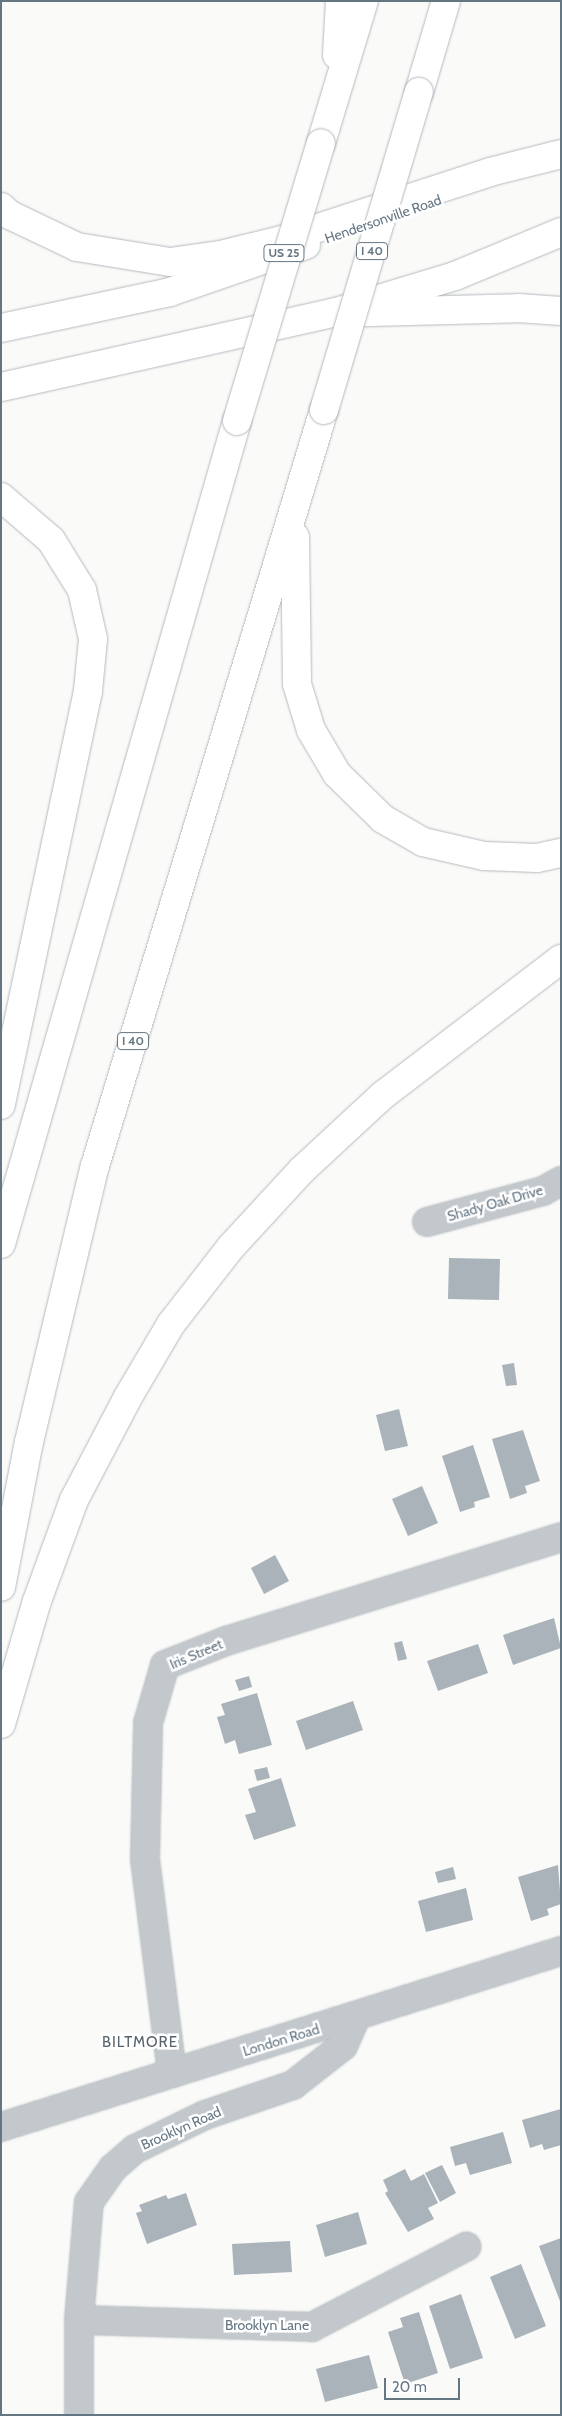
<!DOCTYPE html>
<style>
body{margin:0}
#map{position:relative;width:562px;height:2416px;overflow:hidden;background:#fafaf8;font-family:Cabin,sans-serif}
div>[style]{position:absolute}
.building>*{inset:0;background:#aab3b9}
.roads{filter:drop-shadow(0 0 1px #b5babe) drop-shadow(0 0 1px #b5babe)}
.street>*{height:28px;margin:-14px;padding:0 14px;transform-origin:14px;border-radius:14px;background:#c3c8cc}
.primary>*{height:28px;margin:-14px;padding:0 14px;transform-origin:14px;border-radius:14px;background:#fff}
.highway>*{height:28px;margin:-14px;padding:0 14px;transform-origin:14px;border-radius:14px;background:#fff}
.bridges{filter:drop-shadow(0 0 1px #b4b9bd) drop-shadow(0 0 1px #b4b9bd)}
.highway-bridge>*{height:28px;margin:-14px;padding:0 14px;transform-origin:14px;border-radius:14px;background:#fff}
span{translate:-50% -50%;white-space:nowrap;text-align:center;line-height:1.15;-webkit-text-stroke:5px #fff;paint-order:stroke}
.shield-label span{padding:1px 4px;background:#fff;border:1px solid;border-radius:4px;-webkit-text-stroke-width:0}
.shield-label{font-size:12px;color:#657683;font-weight:700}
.street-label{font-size:14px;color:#657683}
.neighbourhood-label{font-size:15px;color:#57646e;letter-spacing:1px}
.frame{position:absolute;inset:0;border:2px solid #657683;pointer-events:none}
.scale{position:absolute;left:384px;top:2378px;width:76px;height:22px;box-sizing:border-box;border:2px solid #657683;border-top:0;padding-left:6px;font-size:15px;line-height:18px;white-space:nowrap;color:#657683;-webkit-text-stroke:4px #fff;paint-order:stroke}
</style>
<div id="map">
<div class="building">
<div style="clip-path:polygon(449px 1258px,500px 1259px,499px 1300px,448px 1299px)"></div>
<div style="clip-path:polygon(514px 1363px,517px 1385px,506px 1386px,502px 1365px)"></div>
<div style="clip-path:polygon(399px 1409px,408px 1446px,385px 1451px,376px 1415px)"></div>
<div style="clip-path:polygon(523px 1430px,540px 1481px,525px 1486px,527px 1493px,510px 1499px,492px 1439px)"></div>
<div style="clip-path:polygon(473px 1445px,490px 1497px,474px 1502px,475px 1507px,460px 1512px,442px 1456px)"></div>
<div style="clip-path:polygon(422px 1486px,438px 1523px,408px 1536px,392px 1499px)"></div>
<div style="clip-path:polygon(275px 1555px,289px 1581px,264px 1594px,251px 1568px)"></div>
<div style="clip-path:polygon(554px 1618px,561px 1648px,513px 1665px,503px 1635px)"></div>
<div style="clip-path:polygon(402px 1641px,407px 1659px,398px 1661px,394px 1643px)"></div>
<div style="clip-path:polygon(478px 1644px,488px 1673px,438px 1691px,427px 1661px)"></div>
<div style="clip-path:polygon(249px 1676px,252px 1687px,239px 1691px,235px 1680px)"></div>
<div style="clip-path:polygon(257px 1693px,272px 1745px,239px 1754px,235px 1740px,225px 1744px,217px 1717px,225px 1715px,221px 1704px)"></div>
<div style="clip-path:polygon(353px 1701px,363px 1730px,306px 1750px,296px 1721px)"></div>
<div style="clip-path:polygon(267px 1767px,270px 1778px,257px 1781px,254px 1770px)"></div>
<div style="clip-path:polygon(281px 1778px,296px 1826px,254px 1840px,245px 1815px,256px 1812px,248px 1789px)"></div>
<div style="clip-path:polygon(558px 1865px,561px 1904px,547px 1909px,549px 1915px,531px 1921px,518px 1877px)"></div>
<div style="clip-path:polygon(453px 1867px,456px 1879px,438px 1883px,435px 1872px)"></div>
<div style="clip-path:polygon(466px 1888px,473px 1920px,426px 1932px,418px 1901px)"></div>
<div style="clip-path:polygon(561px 2109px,561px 2145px,544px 2150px,542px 2144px,530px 2148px,522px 2120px)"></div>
<div style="clip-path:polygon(503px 2132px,512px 2163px,470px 2175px,466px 2163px,455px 2166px,450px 2147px)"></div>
<div style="clip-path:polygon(442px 2165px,456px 2193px,440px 2202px,425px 2173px)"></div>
<div style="clip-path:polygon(405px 2169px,411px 2181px,424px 2174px,438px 2203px,428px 2208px,434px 2219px,408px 2232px,385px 2193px,388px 2191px,383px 2180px)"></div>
<div style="clip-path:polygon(186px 2193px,197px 2225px,147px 2244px,136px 2213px,142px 2211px,139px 2205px,166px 2195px,168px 2199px)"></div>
<div style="clip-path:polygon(358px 2212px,367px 2244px,325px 2257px,316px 2225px)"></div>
<div style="clip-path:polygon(561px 2238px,561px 2304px,539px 2246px)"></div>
<div style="clip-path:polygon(290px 2241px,292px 2272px,234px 2275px,232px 2244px)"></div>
<div style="clip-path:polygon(521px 2264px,546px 2326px,515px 2339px,490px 2277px)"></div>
<div style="clip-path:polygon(461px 2294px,483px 2358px,450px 2369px,429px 2306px)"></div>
<div style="clip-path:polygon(419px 2312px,438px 2373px,405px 2384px,388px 2332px,403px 2327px,400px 2318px)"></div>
<div style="clip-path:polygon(369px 2355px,378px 2388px,325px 2402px,316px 2369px)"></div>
</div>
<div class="roads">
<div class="street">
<div style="left:427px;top:1222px;width:120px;rotate:-15deg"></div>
<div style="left:543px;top:1191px;width:21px;rotate:-29deg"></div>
<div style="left:172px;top:2073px;width:216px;rotate:-97.2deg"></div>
<div style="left:145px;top:1859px;width:136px;rotate:-88.7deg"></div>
<div style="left:148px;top:1723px;width:60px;rotate:-73.7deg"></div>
<div style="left:165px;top:1665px;width:66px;rotate:-21.5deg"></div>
<div style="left:226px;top:1641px;width:351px;rotate:-17.2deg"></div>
<div style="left:1px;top:2127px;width:587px;rotate:-17.45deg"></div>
<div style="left:79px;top:2320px;width:233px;rotate:1.7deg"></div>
<div style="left:312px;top:2327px;width:174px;rotate:-27.5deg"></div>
<div style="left:79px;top:2415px;width:95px;rotate:-90deg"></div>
<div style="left:79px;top:2320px;width:118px;rotate:-85.2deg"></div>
<div style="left:89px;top:2202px;width:42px;rotate:-54.8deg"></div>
<div style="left:113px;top:2168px;width:29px;rotate:-41deg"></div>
<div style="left:135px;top:2149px;width:78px;rotate:-25.9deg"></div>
<div style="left:205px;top:2115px;width:93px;rotate:-18.8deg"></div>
<div style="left:293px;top:2085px;width:63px;rotate:-38deg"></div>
<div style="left:343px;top:2046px;width:32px;rotate:-66deg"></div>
</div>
<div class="primary">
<div style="left:1px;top:328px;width:173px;rotate:-12deg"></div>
<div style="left:170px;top:292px;width:144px;rotate:-19.1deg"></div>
<div style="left:1px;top:387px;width:340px;rotate:-12.6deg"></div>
<div style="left:333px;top:313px;width:127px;rotate:-16.9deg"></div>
<div style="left:455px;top:276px;width:115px;rotate:-22.5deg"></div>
</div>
<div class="highway">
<div style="left:337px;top:55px;width:54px;rotate:-86.8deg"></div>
<div style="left:419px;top:92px;width:95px;rotate:-73.5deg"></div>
<div style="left:321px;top:143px;width:148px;rotate:-73.2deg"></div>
<div style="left:1px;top:207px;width:12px;rotate:42deg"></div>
<div style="left:10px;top:215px;width:74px;rotate:25.5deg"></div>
<div style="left:77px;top:247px;width:94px;rotate:9.2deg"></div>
<div style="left:170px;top:262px;width:50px;rotate:-8deg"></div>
<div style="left:220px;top:255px;width:60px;rotate:-13.6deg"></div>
<div style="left:278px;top:241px;width:223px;rotate:-18deg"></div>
<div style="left:490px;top:172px;width:73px;rotate:-14.2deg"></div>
<div style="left:333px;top:313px;width:185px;rotate:-1.5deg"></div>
<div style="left:518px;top:308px;width:43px;rotate:4deg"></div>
<div style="left:1px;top:497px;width:66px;rotate:40.7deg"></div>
<div style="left:51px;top:540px;width:59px;rotate:58.2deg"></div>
<div style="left:82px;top:590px;width:50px;rotate:77.3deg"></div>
<div style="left:93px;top:639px;width:52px;rotate:95.5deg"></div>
<div style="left:88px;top:691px;width:423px;rotate:101.9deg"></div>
<div style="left:295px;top:537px;width:147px;rotate:89.2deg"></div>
<div style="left:297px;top:684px;width:48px;rotate:73.1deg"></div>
<div style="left:311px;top:730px;width:51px;rotate:59.4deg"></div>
<div style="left:337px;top:774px;width:64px;rotate:44.4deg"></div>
<div style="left:383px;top:819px;width:46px;rotate:29.9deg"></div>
<div style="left:423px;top:842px;width:63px;rotate:12.9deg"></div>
<div style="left:484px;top:856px;width:53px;rotate:2.2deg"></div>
<div style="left:537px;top:858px;width:25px;rotate:-12deg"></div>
<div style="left:1px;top:1244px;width:856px;rotate:-74deg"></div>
<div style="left:1px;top:1587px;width:148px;rotate:-79.1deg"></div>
<div style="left:29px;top:1442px;width:284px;rotate:-76.6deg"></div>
<div style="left:95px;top:1166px;width:790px;rotate:-73.15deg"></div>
<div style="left:1px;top:1724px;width:128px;rotate:-73.7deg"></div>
<div style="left:37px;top:1601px;width:108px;rotate:-69.9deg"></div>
<div style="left:74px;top:1500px;width:116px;rotate:-62.3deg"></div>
<div style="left:128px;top:1397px;width:85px;rotate:-59.5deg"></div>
<div style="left:171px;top:1324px;width:98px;rotate:-52.1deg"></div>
<div style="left:231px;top:1247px;width:105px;rotate:-47.3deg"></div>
<div style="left:302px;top:1170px;width:110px;rotate:-42.8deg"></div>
<div style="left:383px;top:1095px;width:224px;rotate:-37.4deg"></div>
</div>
</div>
<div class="bridges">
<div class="highway-bridge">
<div style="left:324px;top:410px;width:332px;rotate:-73.4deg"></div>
<div style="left:237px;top:421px;width:290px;rotate:-73.2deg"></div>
</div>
</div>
<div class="shield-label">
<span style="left:372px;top:251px">I 40</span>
<span style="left:284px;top:253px">US 25</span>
<span style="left:133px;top:1041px">I 40</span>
</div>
<div class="street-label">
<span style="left:383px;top:219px;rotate:-19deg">Hendersonville Road</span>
<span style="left:495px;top:1203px;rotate:-16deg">Shady Oak Drive</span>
<span style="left:196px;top:1654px;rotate:-23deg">Iris Street</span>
<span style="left:281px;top:2040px;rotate:-17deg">London Road</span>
<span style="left:181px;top:2128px;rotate:-24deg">Brooklyn Road</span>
<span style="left:267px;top:2325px">Brooklyn Lane</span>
</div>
<div class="neighbourhood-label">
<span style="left:140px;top:2043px">BILTMORE</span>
</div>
<div class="frame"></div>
<div class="scale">20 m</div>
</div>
